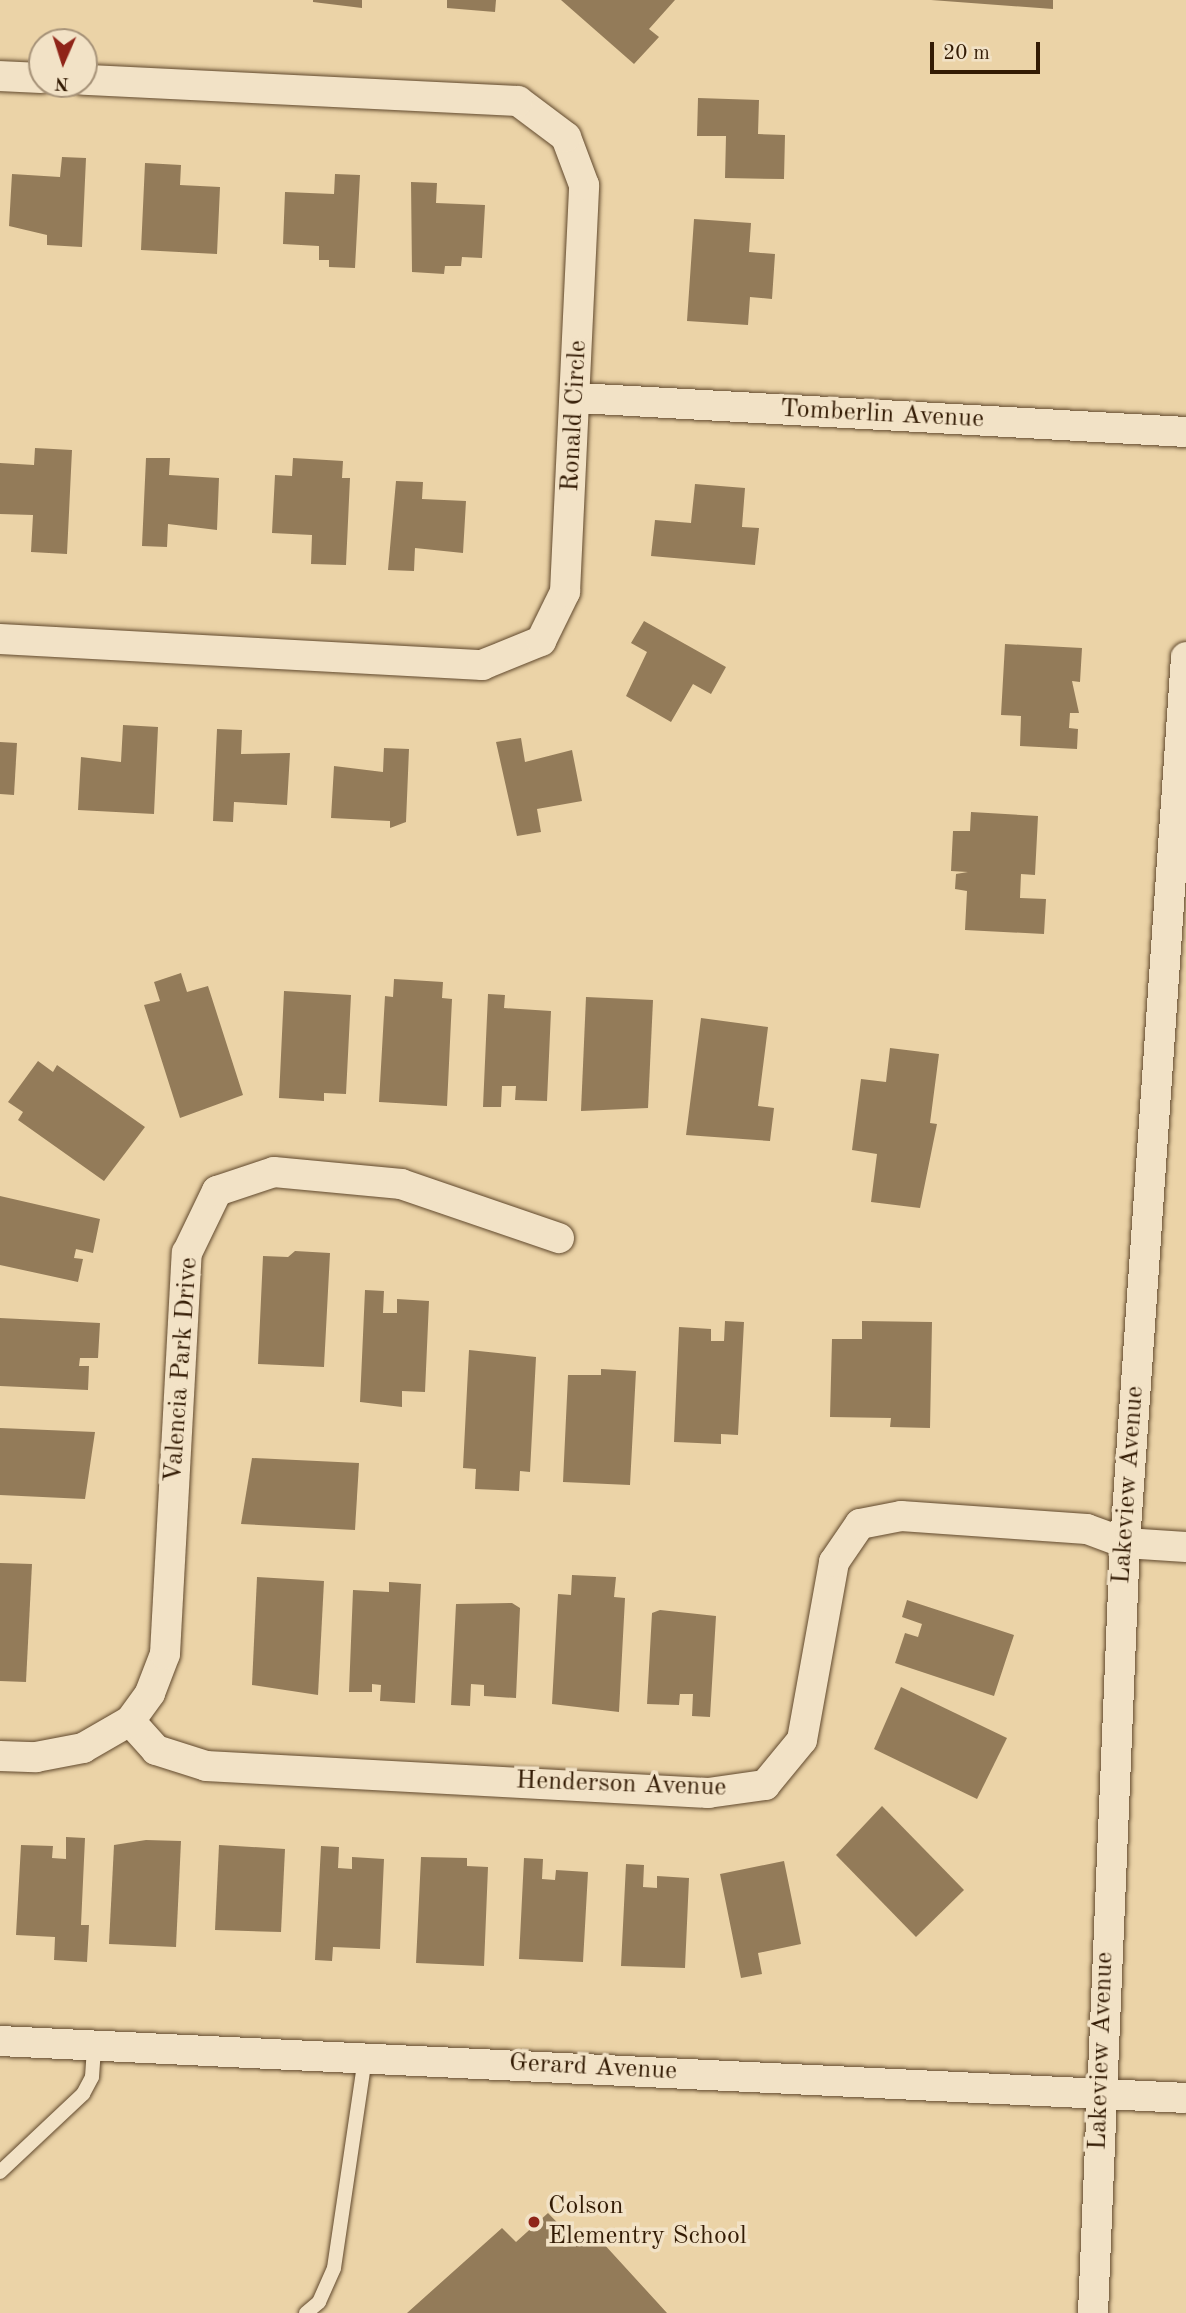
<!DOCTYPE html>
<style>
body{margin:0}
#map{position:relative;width:1186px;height:2313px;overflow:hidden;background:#ebd3a7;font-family:"Old Standard TT",serif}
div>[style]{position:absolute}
.building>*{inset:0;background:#937b59}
.roads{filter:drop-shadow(0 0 2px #61492d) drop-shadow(0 0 2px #61492d)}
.service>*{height:14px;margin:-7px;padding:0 7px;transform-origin:7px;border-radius:7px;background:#f2e2c6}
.minor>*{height:30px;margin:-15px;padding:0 15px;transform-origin:15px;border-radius:15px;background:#f2e2c6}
.dots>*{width:19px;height:19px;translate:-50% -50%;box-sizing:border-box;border:4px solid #f2e2c6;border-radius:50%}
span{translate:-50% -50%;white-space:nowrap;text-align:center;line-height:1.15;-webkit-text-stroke:7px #f2e2c6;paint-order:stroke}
.street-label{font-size:26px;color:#331b04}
.poi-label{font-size:26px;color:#331b04}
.left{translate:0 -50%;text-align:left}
.north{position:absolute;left:28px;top:28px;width:70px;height:70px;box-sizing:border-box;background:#f2e2c6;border:2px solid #a69278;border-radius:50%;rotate:183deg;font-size:19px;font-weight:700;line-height:28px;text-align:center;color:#331b04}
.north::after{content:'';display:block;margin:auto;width:24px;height:32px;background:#8f2418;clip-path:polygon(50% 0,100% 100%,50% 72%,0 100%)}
.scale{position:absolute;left:930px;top:42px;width:110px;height:32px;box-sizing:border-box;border:4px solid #331b04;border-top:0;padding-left:9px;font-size:21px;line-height:24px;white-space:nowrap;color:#331b04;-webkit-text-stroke:5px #f2e2c6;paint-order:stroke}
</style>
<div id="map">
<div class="building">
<div style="clip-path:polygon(362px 0,362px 8px,313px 2px,313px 0)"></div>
<div style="clip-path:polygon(447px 0,496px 0,495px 12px,447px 8px)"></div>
<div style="clip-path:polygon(561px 0,675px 0,649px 29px,659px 37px,634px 64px)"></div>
<div style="clip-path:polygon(931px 0,1053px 0,1053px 9px)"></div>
<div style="clip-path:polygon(698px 98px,759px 100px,758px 134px,785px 135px,784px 179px,725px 178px,726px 136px,697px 136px)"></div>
<div style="clip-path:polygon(62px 157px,86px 158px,82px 247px,47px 245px,47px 235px,9px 226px,12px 174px,60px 177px)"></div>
<div style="clip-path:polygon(145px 163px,181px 165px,180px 185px,220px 187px,217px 254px,141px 250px)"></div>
<div style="clip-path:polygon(335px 174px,360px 175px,355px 268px,329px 267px,329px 260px,319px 260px,319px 246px,283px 244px,285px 192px,334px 194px)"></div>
<div style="clip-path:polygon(411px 182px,437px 183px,436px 203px,485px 205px,482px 258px,462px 257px,461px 266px,445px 266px,444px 274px,412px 272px)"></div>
<div style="clip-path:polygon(694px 219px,751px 223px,749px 252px,775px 254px,772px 299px,750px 297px,748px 325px,687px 321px)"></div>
<div style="clip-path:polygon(35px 448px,72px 450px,67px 554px,31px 552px,33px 515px,0 514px,0 463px,34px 465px)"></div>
<div style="clip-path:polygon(146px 458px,170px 458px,169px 475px,219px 478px,217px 530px,168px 524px,167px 547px,142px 546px)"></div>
<div style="clip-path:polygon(293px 458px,343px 461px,342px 478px,350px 478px,346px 565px,311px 564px,312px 535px,272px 533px,275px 475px,292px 476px)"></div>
<div style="clip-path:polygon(396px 481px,423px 482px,422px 499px,466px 501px,463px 553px,415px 548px,414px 571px,388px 570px)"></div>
<div style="clip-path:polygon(695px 484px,745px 488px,742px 527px,759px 528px,755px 565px,651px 556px,655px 520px,691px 523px)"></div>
<div style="clip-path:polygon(644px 621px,726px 667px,711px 694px,693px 684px,671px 722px,626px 696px,647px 652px,631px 643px)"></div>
<div style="clip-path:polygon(1005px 644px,1082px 648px,1080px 682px,1072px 681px,1079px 713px,1070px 713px,1069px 728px,1078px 729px,1077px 749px,1020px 746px,1021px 716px,1001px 715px)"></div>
<div style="clip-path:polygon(123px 725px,158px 727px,154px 814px,78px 810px,81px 757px,121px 762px)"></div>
<div style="clip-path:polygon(217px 729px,242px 730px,241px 754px,290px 753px,287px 805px,234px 802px,233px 822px,213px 821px)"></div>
<div style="clip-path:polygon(521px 738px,525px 762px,572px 750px,582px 801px,537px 809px,541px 832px,517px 836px,496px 742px)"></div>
<div style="clip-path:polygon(0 742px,17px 743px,14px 795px,0 794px)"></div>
<div style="clip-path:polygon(384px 748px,409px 749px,406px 822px,390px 828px,390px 821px,331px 818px,334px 766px,383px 772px)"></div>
<div style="clip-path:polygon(971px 812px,1038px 816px,1035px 875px,1021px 874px,1020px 898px,1046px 899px,1044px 934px,965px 930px,967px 891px,955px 889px,956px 874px,968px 872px,951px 871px,953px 831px,970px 831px)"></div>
<div style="clip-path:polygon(181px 973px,187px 992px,208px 986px,243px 1095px,180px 1118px,144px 1005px,160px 1001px,154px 982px)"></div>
<div style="clip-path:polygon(394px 979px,443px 982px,442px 998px,452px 999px,447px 1106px,379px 1102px,385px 996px,393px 997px)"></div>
<div style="clip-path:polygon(284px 991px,351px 995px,346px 1094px,324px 1093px,324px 1101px,279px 1098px)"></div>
<div style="clip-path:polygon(488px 994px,505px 995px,504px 1008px,551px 1011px,547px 1101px,515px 1100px,516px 1086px,502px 1086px,501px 1107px,483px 1107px)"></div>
<div style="clip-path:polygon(586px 997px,653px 1000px,648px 1108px,581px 1111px)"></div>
<div style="clip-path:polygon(701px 1018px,768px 1027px,758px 1106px,774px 1108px,770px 1141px,686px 1135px)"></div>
<div style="clip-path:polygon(890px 1048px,939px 1054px,930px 1123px,937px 1124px,920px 1208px,871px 1202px,877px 1154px,852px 1150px,861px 1079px,886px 1082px)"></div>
<div style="clip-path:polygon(38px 1061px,53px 1072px,57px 1065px,145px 1127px,104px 1181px,18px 1120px,23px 1112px,8px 1102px)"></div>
<div style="clip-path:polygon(0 1196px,100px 1219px,93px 1253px,76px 1249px,74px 1258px,83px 1259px,78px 1282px,0 1265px)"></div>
<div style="clip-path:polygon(295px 1251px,330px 1253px,324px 1367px,258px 1364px,263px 1256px,288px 1257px)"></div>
<div style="clip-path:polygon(365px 1290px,384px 1291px,383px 1313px,397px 1313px,397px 1299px,429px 1301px,425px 1392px,402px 1391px,402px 1407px,360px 1402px)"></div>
<div style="clip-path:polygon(0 1318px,100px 1323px,98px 1358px,80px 1358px,79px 1366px,89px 1366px,88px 1390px,0 1386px)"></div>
<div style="clip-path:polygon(725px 1321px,744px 1322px,738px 1435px,721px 1434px,721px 1444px,674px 1442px,679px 1327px,711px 1329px,711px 1341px,724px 1341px)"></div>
<div style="clip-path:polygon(862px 1321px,932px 1322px,930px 1428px,890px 1427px,891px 1418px,830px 1417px,832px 1339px,862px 1339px)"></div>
<div style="clip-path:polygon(469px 1350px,536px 1357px,530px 1472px,520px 1471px,519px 1491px,475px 1489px,476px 1469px,463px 1468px)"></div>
<div style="clip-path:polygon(601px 1369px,636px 1371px,630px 1485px,563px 1482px,568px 1375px,601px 1375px)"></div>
<div style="clip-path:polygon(0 1428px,95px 1432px,85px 1499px,0 1495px)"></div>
<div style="clip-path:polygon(252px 1458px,359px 1463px,355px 1530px,241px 1524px)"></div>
<div style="clip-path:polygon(0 1563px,32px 1564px,26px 1682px,0 1681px)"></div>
<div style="clip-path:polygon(572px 1575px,616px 1577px,614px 1597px,625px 1598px,619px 1712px,552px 1704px,558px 1594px,571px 1595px)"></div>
<div style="clip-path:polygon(257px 1577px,324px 1581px,318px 1695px,252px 1685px)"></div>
<div style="clip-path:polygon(389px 1582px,421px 1584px,415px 1703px,380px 1701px,381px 1685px,372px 1684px,372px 1692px,349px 1692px,353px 1590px,389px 1592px)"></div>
<div style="clip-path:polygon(907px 1600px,1014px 1635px,994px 1696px,895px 1663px,905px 1633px,918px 1637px,922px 1624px,902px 1617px)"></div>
<div style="clip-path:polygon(512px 1603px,520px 1608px,516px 1698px,484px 1696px,484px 1685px,471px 1684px,470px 1706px,451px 1705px,456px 1604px)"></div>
<div style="clip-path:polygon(660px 1610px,716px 1616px,710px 1717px,692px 1716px,693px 1694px,680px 1694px,679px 1705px,647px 1704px,652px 1613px)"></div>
<div style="clip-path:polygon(901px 1687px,1007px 1738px,977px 1799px,874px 1749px)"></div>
<div style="clip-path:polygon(882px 1806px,964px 1890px,916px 1937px,836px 1855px)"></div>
<div style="clip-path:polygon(66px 1837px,85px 1838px,81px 1925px,89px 1925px,87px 1962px,54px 1960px,55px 1937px,16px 1935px,21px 1845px,53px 1846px,52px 1858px,66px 1859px)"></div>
<div style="clip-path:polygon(146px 1840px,181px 1841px,176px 1947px,109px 1944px,114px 1845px)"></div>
<div style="clip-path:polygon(219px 1845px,285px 1849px,281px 1932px,215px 1930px)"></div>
<div style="clip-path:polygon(321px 1846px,339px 1847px,338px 1868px,352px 1869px,352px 1857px,384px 1859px,380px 1949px,333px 1947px,332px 1961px,315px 1960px)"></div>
<div style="clip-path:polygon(421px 1857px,467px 1858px,467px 1866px,488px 1867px,484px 1966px,416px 1963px)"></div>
<div style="clip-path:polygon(524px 1858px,543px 1859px,542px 1879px,555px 1880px,556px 1870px,588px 1872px,583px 1962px,519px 1959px)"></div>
<div style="clip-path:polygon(784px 1861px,801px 1944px,758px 1953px,762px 1974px,741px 1978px,720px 1874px)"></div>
<div style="clip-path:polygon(626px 1864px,644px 1865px,643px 1887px,657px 1888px,657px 1876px,689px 1878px,685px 1968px,621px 1966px)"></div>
<div style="clip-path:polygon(548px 2213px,578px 2244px,592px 2231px,667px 2313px,407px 2313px,502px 2228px,516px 2242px)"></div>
</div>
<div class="roads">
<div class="service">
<div style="left:0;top:2172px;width:114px;rotate:-43.2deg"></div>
<div style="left:83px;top:2094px;width:19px;rotate:-62deg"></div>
<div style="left:92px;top:2077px;width:32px;rotate:-86deg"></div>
<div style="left:306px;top:2313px;width:17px;rotate:-40deg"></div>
<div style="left:319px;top:2302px;width:37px;rotate:-66deg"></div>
<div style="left:334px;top:2268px;width:213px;rotate:-81.6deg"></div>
</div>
<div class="minor">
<div style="left:0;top:76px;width:42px;rotate:2.7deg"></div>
<div style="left:578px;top:398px;width:609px;rotate:3.2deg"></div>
<div style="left:0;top:639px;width:483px;rotate:3.1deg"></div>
<div style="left:482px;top:665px;width:64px;rotate:-22.1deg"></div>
<div style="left:541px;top:641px;width:55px;rotate:-63.9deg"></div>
<div style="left:565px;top:592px;width:407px;rotate:-87.3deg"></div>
<div style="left:584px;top:185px;width:51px;rotate:-110.6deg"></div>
<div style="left:566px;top:137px;width:60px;rotate:-143.1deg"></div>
<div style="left:518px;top:101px;width:435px;rotate:-177.2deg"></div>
<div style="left:130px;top:1721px;width:39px;rotate:48deg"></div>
<div style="left:156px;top:1750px;width:52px;rotate:17.7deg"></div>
<div style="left:206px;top:1766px;width:503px;rotate:3.08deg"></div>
<div style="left:708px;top:1793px;width:58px;rotate:-8deg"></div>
<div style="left:765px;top:1785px;width:58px;rotate:-50.6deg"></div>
<div style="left:802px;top:1740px;width:181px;rotate:-79.8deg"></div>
<div style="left:834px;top:1562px;width:46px;rotate:-55.6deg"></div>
<div style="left:860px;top:1524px;width:42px;rotate:-11deg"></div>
<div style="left:901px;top:1516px;width:186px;rotate:4deg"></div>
<div style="left:1087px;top:1529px;width:40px;rotate:20.2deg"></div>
<div style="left:1125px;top:1543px;width:61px;rotate:3.8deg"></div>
<div style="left:0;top:1756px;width:36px;rotate:2deg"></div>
<div style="left:36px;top:1757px;width:48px;rotate:-10.8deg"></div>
<div style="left:83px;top:1748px;width:54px;rotate:-29.9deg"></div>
<div style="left:130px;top:1721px;width:34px;rotate:-54deg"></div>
<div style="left:150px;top:1693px;width:42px;rotate:-69deg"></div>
<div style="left:165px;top:1654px;width:402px;rotate:-86.9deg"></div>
<div style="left:187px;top:1253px;width:69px;rotate:-64.2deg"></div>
<div style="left:217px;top:1191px;width:60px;rotate:-18.4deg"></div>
<div style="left:274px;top:1172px;width:128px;rotate:5.4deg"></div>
<div style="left:401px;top:1184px;width:167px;rotate:18.9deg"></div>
<div style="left:0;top:2041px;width:1187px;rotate:2.75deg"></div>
<div style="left:1093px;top:2313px;width:771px;rotate:-87.62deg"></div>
<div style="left:1125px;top:1543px;width:888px;rotate:-86.06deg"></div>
</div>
</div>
<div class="dots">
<div style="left:534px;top:2222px;background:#8f2418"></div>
</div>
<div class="street-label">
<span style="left:882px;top:415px;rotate:3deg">Tomberlin Avenue</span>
<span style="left:575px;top:416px;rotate:-87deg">Ronald Circle</span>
<span style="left:182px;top:1370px;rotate:-86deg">Valencia Park Drive</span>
<span style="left:1129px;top:1485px;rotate:-86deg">Lakeview Avenue</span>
<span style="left:621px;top:1785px;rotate:2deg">Henderson Avenue</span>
<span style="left:1102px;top:2051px;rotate:-88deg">Lakeview Avenue</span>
<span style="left:593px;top:2068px;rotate:3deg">Gerard Avenue</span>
</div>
<div class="poi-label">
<span class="left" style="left:548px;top:2222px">Colson<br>Elementry School</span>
</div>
<div class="north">N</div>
<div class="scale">20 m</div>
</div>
